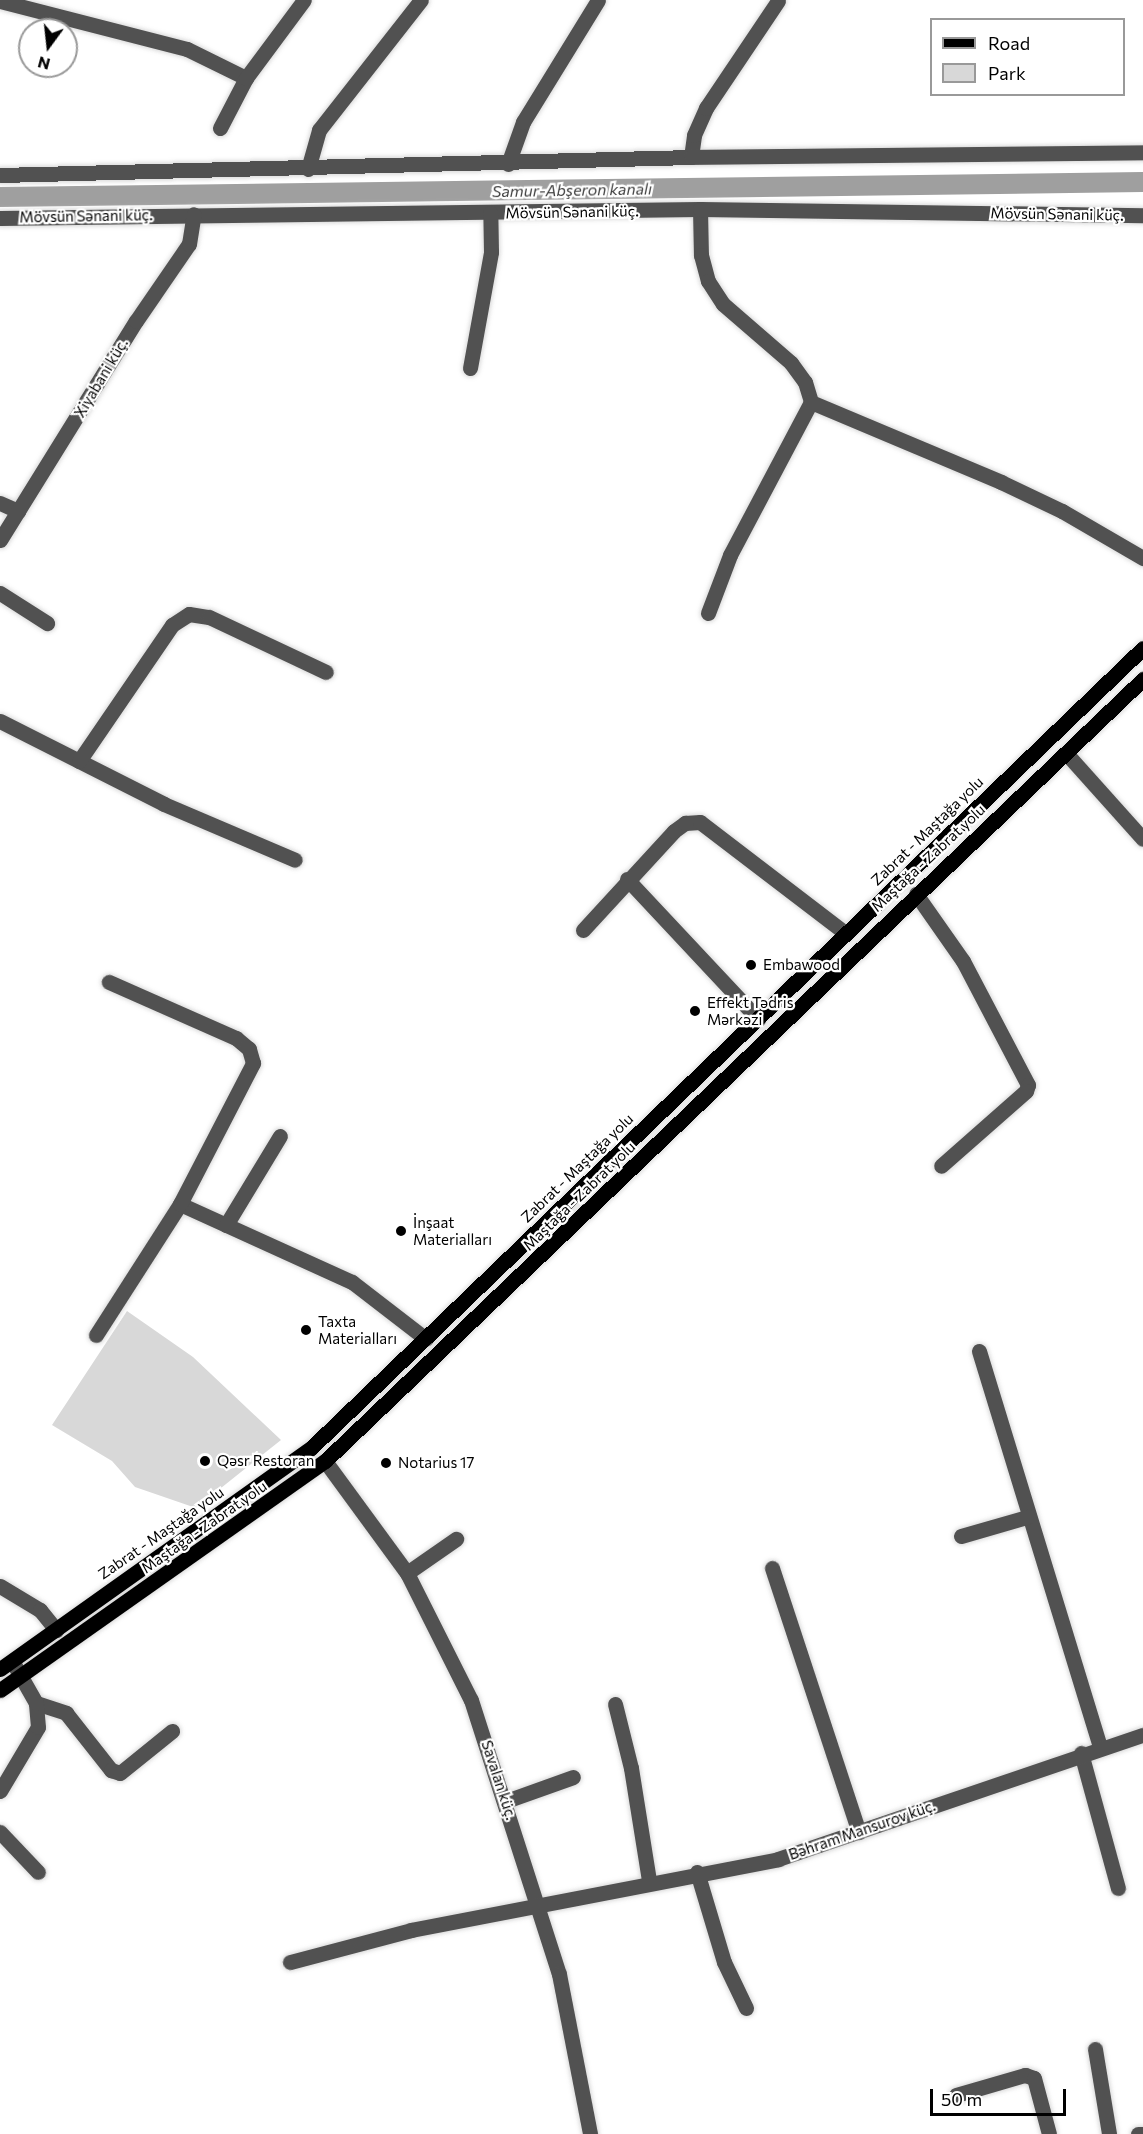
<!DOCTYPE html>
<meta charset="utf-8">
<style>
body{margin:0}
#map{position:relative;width:1143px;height:2134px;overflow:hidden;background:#fff;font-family:Commissioner,sans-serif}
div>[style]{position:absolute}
.green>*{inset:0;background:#d8d8d8}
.canal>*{height:20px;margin:-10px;padding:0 10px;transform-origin:10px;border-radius:10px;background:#9f9f9f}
.roads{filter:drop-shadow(0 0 2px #dbdbdb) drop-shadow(0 0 2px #dbdbdb)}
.minor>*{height:15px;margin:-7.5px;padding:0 7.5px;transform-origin:7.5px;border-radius:7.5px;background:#515151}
.major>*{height:15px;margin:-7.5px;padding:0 7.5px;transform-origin:7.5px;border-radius:7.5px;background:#000}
.dots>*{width:16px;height:16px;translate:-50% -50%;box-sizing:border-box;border:3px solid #fff;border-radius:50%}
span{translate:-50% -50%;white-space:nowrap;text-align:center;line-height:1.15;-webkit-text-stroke:4.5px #fff;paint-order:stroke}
.street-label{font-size:15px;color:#000}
.poi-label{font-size:15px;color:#000}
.left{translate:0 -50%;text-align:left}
.water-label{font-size:16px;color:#404040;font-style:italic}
.legend{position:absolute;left:930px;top:18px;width:195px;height:78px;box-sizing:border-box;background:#fff;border:2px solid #999;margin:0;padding:8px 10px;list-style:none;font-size:18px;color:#000}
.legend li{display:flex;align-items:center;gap:12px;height:30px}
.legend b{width:30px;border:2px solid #999}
.north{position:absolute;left:18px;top:18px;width:60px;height:60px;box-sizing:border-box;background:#fff;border:2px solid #999;border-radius:50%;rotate:195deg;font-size:16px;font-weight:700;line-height:24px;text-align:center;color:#000}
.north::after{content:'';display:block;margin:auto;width:21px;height:27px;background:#000;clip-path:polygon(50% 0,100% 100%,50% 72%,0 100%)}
.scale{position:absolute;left:930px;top:2089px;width:136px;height:27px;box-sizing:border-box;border:3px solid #000;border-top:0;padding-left:8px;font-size:18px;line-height:21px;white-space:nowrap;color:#000;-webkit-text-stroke:4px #fff;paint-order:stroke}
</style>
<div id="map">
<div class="green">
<div style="clip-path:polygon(127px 1311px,193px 1357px,281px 1440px,196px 1508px,135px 1487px,112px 1461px,52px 1425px)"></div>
</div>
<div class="canal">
<div style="left:0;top:197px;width:1143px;rotate:-0.75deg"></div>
</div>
<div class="roads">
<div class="minor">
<div style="left:0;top:1px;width:193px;rotate:14.4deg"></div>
<div style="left:187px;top:49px;width:66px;rotate:26.2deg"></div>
<div style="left:220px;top:128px;width:56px;rotate:-62.5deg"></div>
<div style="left:246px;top:78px;width:97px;rotate:-53.4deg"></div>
<div style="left:691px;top:157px;width:22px;rotate:-82deg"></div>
<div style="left:694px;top:135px;width:30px;rotate:-66deg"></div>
<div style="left:706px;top:108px;width:129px;rotate:-56.1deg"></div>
<div style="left:508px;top:164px;width:45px;rotate:-70.3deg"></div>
<div style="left:523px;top:122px;width:143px;rotate:-58.4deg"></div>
<div style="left:308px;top:169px;width:41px;rotate:-74.2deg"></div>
<div style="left:319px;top:130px;width:165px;rotate:-51.9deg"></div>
<div style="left:0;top:175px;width:691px;rotate:-1.49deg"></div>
<div style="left:691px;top:157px;width:452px;rotate:-0.6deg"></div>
<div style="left:700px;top:209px;width:46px;rotate:88.8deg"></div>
<div style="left:701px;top:255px;width:27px;rotate:75deg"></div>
<div style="left:708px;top:281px;width:27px;rotate:57deg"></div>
<div style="left:723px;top:304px;width:90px;rotate:40.9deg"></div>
<div style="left:791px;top:363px;width:24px;rotate:54deg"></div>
<div style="left:805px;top:382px;width:21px;rotate:73deg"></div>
<div style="left:0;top:218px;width:700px;rotate:-0.74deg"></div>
<div style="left:700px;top:209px;width:443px;rotate:0.8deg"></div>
<div style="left:470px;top:368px;width:118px;rotate:-79.7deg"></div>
<div style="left:491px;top:252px;width:39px;rotate:-91deg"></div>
<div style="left:0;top:503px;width:20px;rotate:24deg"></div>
<div style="left:0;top:540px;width:258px;rotate:-58.2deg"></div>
<div style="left:136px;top:321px;width:93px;rotate:-55.5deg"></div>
<div style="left:189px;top:244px;width:30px;rotate:-81deg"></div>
<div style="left:0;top:593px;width:56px;rotate:32.6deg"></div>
<div style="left:708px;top:613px;width:62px;rotate:-69.2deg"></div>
<div style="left:730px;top:555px;width:173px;rotate:-62.1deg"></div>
<div style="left:811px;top:402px;width:206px;rotate:22.8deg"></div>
<div style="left:1001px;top:482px;width:68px;rotate:25.4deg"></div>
<div style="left:1062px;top:511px;width:94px;rotate:30.1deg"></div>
<div style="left:0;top:721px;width:184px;rotate:26.8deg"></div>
<div style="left:164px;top:804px;width:142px;rotate:23.1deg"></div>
<div style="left:1066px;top:753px;width:115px;rotate:48.2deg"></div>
<div style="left:79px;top:761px;width:165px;rotate:-55.6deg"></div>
<div style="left:172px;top:625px;width:20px;rotate:-33deg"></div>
<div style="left:189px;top:614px;width:20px;rotate:9deg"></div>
<div style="left:209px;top:617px;width:129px;rotate:25.2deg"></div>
<div style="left:627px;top:879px;width:192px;rotate:46.9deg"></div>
<div style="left:916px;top:894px;width:82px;rotate:55deg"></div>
<div style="left:963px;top:961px;width:140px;rotate:62.3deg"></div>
<div style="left:1028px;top:1085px;width:6px;rotate:108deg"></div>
<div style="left:1026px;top:1091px;width:113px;rotate:138.6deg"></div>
<div style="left:583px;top:930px;width:134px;rotate:-47.4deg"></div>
<div style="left:674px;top:831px;width:14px;rotate:-36deg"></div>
<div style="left:685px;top:823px;width:15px;rotate:-4deg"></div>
<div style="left:700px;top:822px;width:183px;rotate:37.4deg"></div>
<div style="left:180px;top:1204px;width:189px;rotate:24.4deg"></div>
<div style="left:352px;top:1282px;width:93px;rotate:37.6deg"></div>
<div style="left:226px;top:1225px;width:104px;rotate:-58.8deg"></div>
<div style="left:96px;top:1335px;width:156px;rotate:-57.3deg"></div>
<div style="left:180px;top:1204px;width:159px;rotate:-62.6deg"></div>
<div style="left:253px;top:1063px;width:15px;rotate:-106deg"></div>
<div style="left:249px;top:1049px;width:17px;rotate:-140deg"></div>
<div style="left:236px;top:1038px;width:139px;rotate:-156.2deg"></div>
<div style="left:979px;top:1351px;width:415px;rotate:73deg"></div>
<div style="left:325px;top:1461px;width:139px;rotate:53.8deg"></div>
<div style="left:407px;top:1573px;width:142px;rotate:63.3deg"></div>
<div style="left:471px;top:1700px;width:288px;rotate:72.2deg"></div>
<div style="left:559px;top:1974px;width:163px;rotate:79deg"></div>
<div style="left:961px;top:1536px;width:69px;rotate:-16.1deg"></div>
<div style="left:772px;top:1568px;width:278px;rotate:71.8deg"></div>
<div style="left:407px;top:1573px;width:60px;rotate:-34.8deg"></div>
<div style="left:0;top:1586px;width:47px;rotate:31deg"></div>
<div style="left:40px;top:1610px;width:26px;rotate:51deg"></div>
<div style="left:36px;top:1703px;width:32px;rotate:18deg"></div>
<div style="left:66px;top:1713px;width:73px;rotate:51.7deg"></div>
<div style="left:111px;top:1770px;width:9px;rotate:18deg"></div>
<div style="left:120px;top:1773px;width:67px;rotate:-38.9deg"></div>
<div style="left:615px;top:1704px;width:66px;rotate:76deg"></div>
<div style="left:631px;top:1768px;width:114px;rotate:80.9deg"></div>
<div style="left:1081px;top:1753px;width:140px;rotate:74.7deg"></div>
<div style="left:0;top:1791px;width:74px;rotate:-59.3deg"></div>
<div style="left:38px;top:1727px;width:24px;rotate:-95deg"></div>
<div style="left:36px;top:1703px;width:48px;rotate:-119.7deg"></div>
<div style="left:506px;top:1801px;width:71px;rotate:-19.7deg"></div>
<div style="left:0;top:1832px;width:55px;rotate:46.5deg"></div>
<div style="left:697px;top:1872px;width:94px;rotate:73.3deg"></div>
<div style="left:724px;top:1962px;width:51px;rotate:64.4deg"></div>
<div style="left:290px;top:1962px;width:125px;rotate:-14.8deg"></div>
<div style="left:411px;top:1930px;width:374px;rotate:-10.9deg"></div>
<div style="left:778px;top:1859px;width:385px;rotate:-18.8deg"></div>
<div style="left:1095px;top:2049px;width:86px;rotate:80.6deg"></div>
<div style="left:956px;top:2095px;width:72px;rotate:-16.2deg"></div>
<div style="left:1025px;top:2075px;width:9px;rotate:18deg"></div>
<div style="left:1034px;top:2078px;width:58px;rotate:75deg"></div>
<div style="left:1138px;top:2134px;width:5px"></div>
</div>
<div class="major">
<div style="left:0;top:1669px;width:382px;rotate:-35.4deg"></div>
<div style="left:311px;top:1448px;width:1154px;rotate:-43.88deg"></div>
<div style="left:0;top:1690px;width:398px;rotate:-35.2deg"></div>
<div style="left:325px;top:1461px;width:1132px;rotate:-43.71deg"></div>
</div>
</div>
<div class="dots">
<div style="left:751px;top:965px;background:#000"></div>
<div style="left:695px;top:1011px;background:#000"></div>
<div style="left:401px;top:1231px;background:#000"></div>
<div style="left:306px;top:1330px;background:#000"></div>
<div style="left:205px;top:1461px;background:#000"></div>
<div style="left:386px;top:1463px;background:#000"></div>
</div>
<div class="street-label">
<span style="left:572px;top:212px;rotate:-1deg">Mövsün Sənani küç.</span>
<span style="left:1057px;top:214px;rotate:1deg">Mövsün Sənani küç.</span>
<span style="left:86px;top:216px;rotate:-1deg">Mövsün Sənani küç.</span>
<span style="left:101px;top:378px;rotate:-59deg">Xiyabani küç.</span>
<span style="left:927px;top:831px;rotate:-44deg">Zabrat - Maştağa yolu</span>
<span style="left:928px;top:858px;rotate:-43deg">Maştağa - Zabrat yolu</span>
<span style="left:577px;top:1168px;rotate:-44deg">Zabrat - Maştağa yolu</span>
<span style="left:579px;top:1196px;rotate:-44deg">Maştağa - Zabrat yolu</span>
<span style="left:204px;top:1527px;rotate:-35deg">Maştağa - Zabrat yolu</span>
<span style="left:161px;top:1533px;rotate:-35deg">Zabrat - Maştağa yolu</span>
<span style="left:499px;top:1780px;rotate:72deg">Savalan küç.</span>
<span style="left:862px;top:1830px;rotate:-19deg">Bəhram Mansurov küç.</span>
</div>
<div class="poi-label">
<span class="left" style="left:763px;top:965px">Embawood</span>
<span class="left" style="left:707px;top:1011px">Effekt Tədris<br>Mərkəzi</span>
<span class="left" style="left:413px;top:1231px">İnşaat<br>Materialları</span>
<span class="left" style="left:318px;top:1330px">Taxta<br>Materialları</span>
<span class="left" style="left:217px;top:1461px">Qəsr Restoran</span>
<span class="left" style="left:398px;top:1463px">Notarius 17</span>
</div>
<div class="water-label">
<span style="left:572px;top:190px;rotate:-1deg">Samur-Abşeron kanalı</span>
</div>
<ul class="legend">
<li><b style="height:8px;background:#000"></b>Road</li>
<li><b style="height:16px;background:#d8d8d8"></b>Park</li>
</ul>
<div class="north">N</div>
<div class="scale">50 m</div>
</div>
